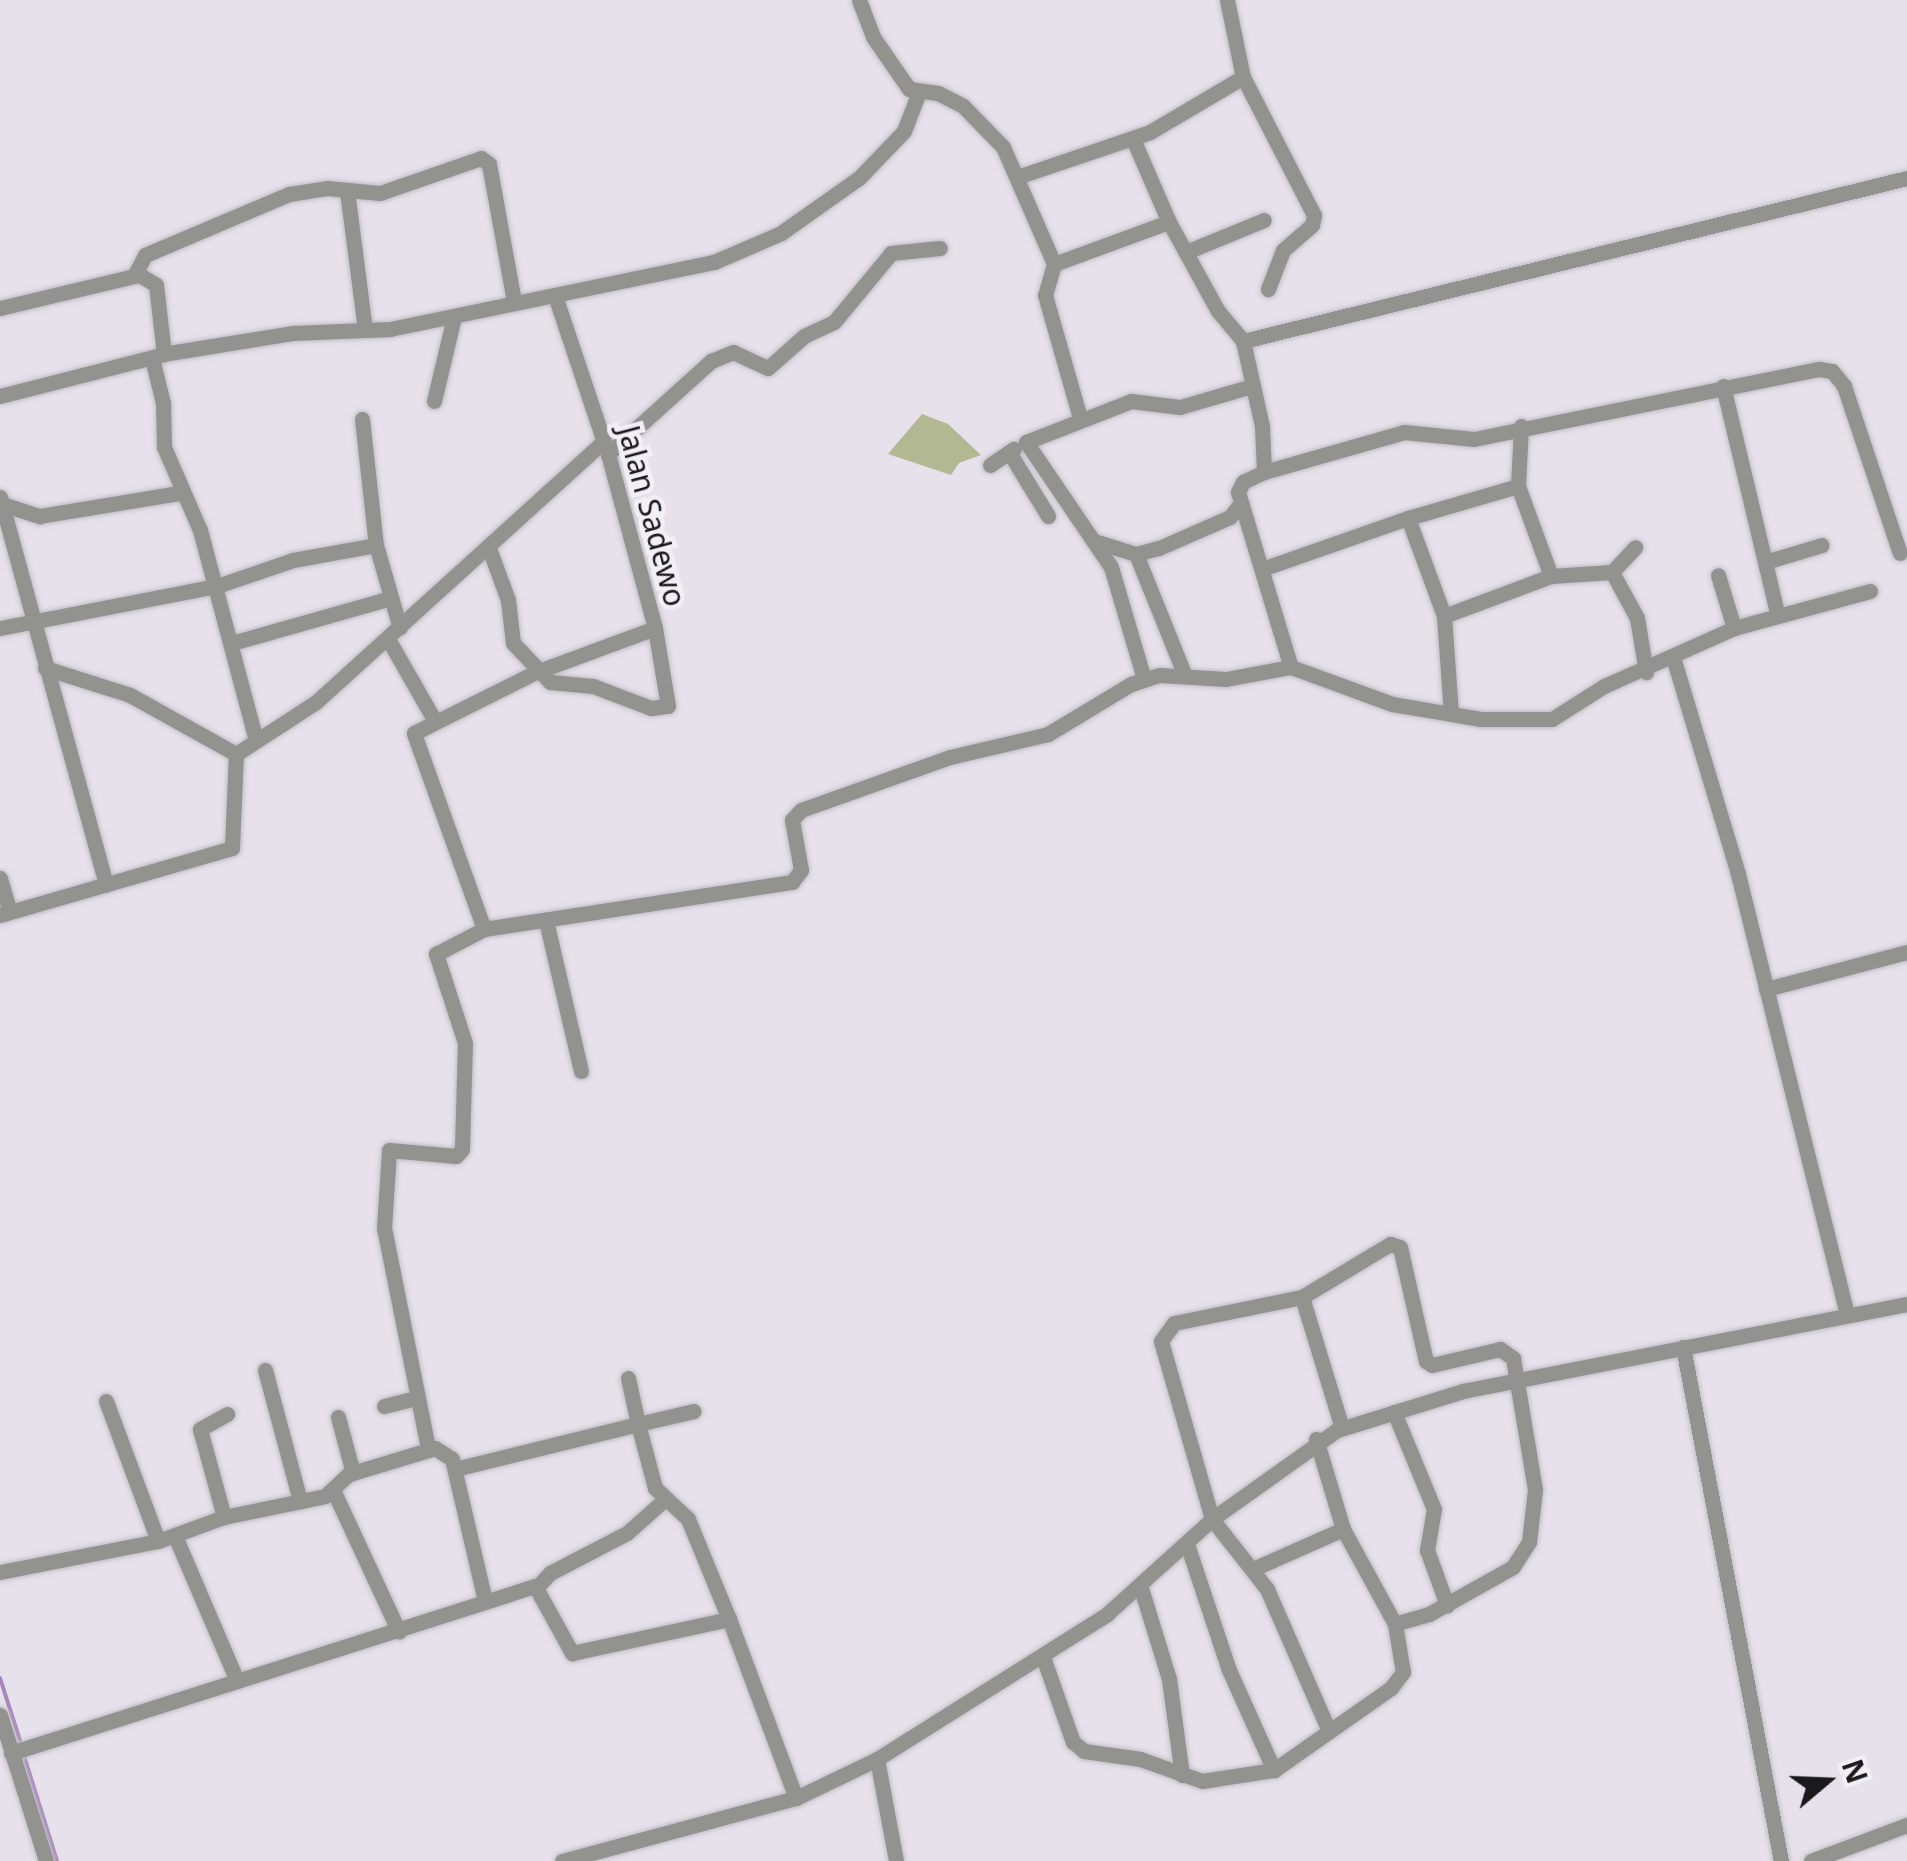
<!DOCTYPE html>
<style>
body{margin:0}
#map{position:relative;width:1907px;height:1861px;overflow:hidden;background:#e6e1ea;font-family:"Noto Sans",sans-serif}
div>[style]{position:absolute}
.green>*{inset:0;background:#b2b892}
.stream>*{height:4px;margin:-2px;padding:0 2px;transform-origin:2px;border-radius:2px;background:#a787be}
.roads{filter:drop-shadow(0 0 2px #c1bdc5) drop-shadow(0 0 2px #c1bdc5)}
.minor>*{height:15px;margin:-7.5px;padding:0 7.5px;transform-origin:7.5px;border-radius:7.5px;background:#92928f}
span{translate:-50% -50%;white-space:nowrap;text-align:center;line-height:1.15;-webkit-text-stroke:9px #f3eff7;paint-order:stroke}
.street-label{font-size:30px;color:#1a191c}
.north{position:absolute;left:1777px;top:1731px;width:100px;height:100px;-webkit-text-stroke:8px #f3eff7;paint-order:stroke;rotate:71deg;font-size:28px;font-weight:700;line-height:40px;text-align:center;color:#1a191c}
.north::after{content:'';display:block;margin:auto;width:35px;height:45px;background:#1a191c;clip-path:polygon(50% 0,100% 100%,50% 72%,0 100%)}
</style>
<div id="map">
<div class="green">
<div style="clip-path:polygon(922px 414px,948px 424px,981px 455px,959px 463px,951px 475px,888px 454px)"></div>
</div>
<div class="stream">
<div style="left:0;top:1678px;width:72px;rotate:72.3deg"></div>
<div style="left:24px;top:1756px;width:110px;rotate:72.6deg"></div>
</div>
<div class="roads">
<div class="minor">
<div style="left:859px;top:0;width:40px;rotate:69deg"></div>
<div style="left:873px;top:37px;width:63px;rotate:55.3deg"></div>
<div style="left:909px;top:89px;width:29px;rotate:8deg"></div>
<div style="left:938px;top:93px;width:28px;rotate:27deg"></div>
<div style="left:963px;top:106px;width:57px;rotate:45.7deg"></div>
<div style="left:1003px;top:147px;width:128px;rotate:66.4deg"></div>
<div style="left:1054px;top:264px;width:122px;rotate:-20.1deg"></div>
<div style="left:1227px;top:0;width:79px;rotate:78.3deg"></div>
<div style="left:1243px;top:77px;width:155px;rotate:62.8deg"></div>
<div style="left:1314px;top:215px;width:10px;rotate:101deg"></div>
<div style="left:1312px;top:225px;width:38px;rotate:139deg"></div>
<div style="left:1283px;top:250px;width:42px;rotate:111deg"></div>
<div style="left:1133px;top:139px;width:90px;rotate:66.6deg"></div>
<div style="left:1169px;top:222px;width:102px;rotate:61.2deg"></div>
<div style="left:1218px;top:311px;width:39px;rotate:50deg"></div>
<div style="left:1243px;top:341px;width:87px;rotate:77.4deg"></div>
<div style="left:1262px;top:426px;width:46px;rotate:87.5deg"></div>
<div style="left:1264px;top:472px;width:23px;rotate:155deg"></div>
<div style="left:1243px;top:482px;width:11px;rotate:117deg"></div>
<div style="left:1238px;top:492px;width:183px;rotate:73.2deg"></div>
<div style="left:1020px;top:176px;width:137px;rotate:-18.7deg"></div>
<div style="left:1150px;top:132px;width:108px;rotate:-30.6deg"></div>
<div style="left:347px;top:191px;width:139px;rotate:82.6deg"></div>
<div style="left:1186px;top:252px;width:84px;rotate:-22.3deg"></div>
<div style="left:1054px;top:264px;width:32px;rotate:106deg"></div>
<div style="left:1045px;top:295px;width:128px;rotate:74.1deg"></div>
<div style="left:138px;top:274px;width:21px;rotate:31deg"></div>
<div style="left:156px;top:285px;width:69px;rotate:83.4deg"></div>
<div style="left:0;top:308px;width:138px;rotate:-13.4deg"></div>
<div style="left:134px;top:276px;width:24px;rotate:-62deg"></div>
<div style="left:145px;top:255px;width:156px;rotate:-23deg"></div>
<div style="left:289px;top:194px;width:38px;rotate:-9deg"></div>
<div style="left:327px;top:188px;width:53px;rotate:5.4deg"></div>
<div style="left:380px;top:193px;width:107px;rotate:-19.1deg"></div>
<div style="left:481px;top:158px;width:10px;rotate:37deg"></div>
<div style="left:489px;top:164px;width:139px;rotate:79.7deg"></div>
<div style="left:1243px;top:341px;width:684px;rotate:-13.79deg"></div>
<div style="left:152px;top:358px;width:46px;rotate:76.3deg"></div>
<div style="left:163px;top:403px;width:44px;rotate:88.7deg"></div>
<div style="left:164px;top:447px;width:90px;rotate:66.6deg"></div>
<div style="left:200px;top:530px;width:217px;rotate:75.1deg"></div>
<div style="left:1723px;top:386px;width:236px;rotate:76.6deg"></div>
<div style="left:0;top:396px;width:174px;rotate:-14.3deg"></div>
<div style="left:169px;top:353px;width:126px;rotate:-9.2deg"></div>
<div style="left:293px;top:333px;width:97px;rotate:-2.4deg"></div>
<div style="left:390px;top:329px;width:331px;rotate:-11.7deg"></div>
<div style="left:714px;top:262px;width:73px;rotate:-23.4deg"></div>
<div style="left:781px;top:233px;width:95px;rotate:-35.2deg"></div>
<div style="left:859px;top:178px;width:65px;rotate:-46.2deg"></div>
<div style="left:904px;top:131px;width:40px;rotate:-69deg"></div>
<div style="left:434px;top:401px;width:86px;rotate:-76.6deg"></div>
<div style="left:362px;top:419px;width:127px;rotate:83.7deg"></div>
<div style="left:376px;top:545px;width:86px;rotate:73.9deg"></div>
<div style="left:1009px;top:452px;width:75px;rotate:58.6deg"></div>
<div style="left:608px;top:454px;width:139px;rotate:-42.1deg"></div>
<div style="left:711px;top:361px;width:24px;rotate:-22deg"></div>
<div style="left:733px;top:352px;width:38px;rotate:25deg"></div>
<div style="left:768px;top:368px;width:48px;rotate:-41.6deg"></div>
<div style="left:804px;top:336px;width:33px;rotate:-25deg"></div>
<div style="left:834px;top:322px;width:89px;rotate:-50.4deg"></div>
<div style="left:891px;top:253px;width:49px;rotate:-5.8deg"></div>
<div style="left:990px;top:465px;width:29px;rotate:-34deg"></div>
<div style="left:1264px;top:472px;width:146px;rotate:-15.9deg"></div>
<div style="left:1404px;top:432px;width:70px;rotate:5.7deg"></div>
<div style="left:1474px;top:439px;width:352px;rotate:-11.5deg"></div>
<div style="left:1819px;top:369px;width:13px;rotate:9deg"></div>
<div style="left:1832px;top:371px;width:19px;rotate:51deg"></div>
<div style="left:1844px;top:386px;width:176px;rotate:71.5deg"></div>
<div style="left:1518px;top:486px;width:96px;rotate:69.9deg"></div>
<div style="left:0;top:497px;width:402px;rotate:74.7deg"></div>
<div style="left:2px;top:504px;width:40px;rotate:18deg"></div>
<div style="left:40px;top:516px;width:141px;rotate:-9.4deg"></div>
<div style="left:1408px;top:518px;width:115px;rotate:-16.2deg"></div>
<div style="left:1518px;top:486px;width:60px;rotate:-87.1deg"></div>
<div style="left:1097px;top:542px;width:41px;rotate:17.1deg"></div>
<div style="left:1136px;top:554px;width:24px;rotate:-15deg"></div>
<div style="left:1159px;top:548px;width:77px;rotate:-23.6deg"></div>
<div style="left:1230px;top:517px;width:16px;rotate:-52deg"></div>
<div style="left:490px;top:551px;width:52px;rotate:69.8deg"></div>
<div style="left:508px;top:600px;width:43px;rotate:83.4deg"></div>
<div style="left:513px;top:643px;width:54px;rotate:46.5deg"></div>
<div style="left:550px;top:682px;width:43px;rotate:5.3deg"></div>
<div style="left:593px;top:686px;width:62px;rotate:20.8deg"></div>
<div style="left:651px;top:708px;width:17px;rotate:-7deg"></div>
<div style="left:668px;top:706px;width:79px;rotate:-99.5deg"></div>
<div style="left:1136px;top:554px;width:131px;rotate:68.1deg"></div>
<div style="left:1765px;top:562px;width:59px;rotate:-16.6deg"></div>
<div style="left:1262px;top:569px;width:155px;rotate:-19.3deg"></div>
<div style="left:1408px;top:518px;width:104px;rotate:69.8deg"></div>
<div style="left:1444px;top:616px;width:98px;rotate:85.9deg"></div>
<div style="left:1612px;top:572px;width:34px;rotate:-47deg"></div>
<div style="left:1444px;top:616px;width:114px;rotate:-20.5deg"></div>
<div style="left:1551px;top:576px;width:61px;rotate:-3.8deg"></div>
<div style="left:1612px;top:572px;width:52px;rotate:61.5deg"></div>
<div style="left:1637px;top:618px;width:55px;rotate:80.5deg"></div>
<div style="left:0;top:628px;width:221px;rotate:-11deg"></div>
<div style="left:217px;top:586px;width:80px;rotate:-18.9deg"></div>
<div style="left:293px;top:560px;width:84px;rotate:-10.2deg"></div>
<div style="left:1734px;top:628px;width:141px;rotate:-15.2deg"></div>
<div style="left:388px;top:639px;width:95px;rotate:60.2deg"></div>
<div style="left:232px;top:643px;width:165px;rotate:-15.8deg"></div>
<div style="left:1673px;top:657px;width:227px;rotate:73.3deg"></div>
<div style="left:1738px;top:874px;width:453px;rotate:76.1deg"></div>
<div style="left:45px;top:668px;width:89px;rotate:17.6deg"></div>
<div style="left:130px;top:695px;width:121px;rotate:29.1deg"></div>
<div style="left:1144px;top:679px;width:117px;rotate:-106.4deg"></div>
<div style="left:1111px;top:567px;width:151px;rotate:-124.2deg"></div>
<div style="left:1026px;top:442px;width:113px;rotate:-21.3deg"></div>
<div style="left:1131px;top:401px;width:49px;rotate:7deg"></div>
<div style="left:1180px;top:407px;width:75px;rotate:-16.3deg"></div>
<div style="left:0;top:878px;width:35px;rotate:74deg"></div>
<div style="left:0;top:915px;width:241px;rotate:-16.1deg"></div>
<div style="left:232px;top:848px;width:94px;rotate:-87.6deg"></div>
<div style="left:236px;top:754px;width:95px;rotate:-33deg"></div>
<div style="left:316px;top:702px;width:389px;rotate:-42.2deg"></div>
<div style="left:547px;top:925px;width:150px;rotate:76.9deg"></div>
<div style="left:484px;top:929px;width:208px;rotate:-109.7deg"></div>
<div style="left:414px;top:733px;width:136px;rotate:-26.6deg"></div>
<div style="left:536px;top:672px;width:127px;rotate:-20.3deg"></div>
<div style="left:655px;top:628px;width:180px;rotate:-105.1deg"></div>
<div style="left:608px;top:454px;width:163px;rotate:-108.5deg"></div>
<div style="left:1766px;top:989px;width:146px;rotate:-14.7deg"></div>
<div style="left:1302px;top:1297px;width:137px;rotate:73deg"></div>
<div style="left:1683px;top:1347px;width:523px;rotate:79.21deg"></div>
<div style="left:265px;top:1370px;width:136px;rotate:75deg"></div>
<div style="left:628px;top:1378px;width:47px;rotate:77.7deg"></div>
<div style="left:638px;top:1424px;width:57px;rotate:-13.1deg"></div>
<div style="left:106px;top:1401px;width:149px;rotate:69.6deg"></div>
<div style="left:384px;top:1406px;width:32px;rotate:-14deg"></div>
<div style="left:1394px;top:1412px;width:105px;rotate:67.6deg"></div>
<div style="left:1434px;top:1509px;width:42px;rotate:99.7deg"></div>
<div style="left:1427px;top:1550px;width:59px;rotate:70deg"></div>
<div style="left:338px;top:1417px;width:58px;rotate:75deg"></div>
<div style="left:428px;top:1448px;width:224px;rotate:-101.3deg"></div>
<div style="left:384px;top:1228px;width:78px;rotate:-86.3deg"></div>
<div style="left:389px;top:1150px;width:67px;rotate:5.1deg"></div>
<div style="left:456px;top:1156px;width:9px;rotate:-49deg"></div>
<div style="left:462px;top:1149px;width:106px;rotate:-88.4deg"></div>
<div style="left:465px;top:1043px;width:94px;rotate:-108deg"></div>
<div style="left:436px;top:954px;width:54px;rotate:-27.5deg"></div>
<div style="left:484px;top:929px;width:312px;rotate:-8.7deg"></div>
<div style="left:792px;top:882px;width:15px;rotate:-53deg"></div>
<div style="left:801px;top:870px;width:51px;rotate:-100.2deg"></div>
<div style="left:792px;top:820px;width:13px;rotate:-48deg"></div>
<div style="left:801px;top:810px;width:158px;rotate:-19.6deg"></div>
<div style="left:950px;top:757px;width:101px;rotate:-13.2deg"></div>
<div style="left:1048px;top:734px;width:97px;rotate:-31.1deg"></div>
<div style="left:1131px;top:684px;width:29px;rotate:-18deg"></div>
<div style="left:1159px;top:675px;width:67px;rotate:3.4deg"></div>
<div style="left:1226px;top:679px;width:66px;rotate:-10.5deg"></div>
<div style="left:1291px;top:667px;width:108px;rotate:20.1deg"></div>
<div style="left:1392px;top:704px;width:90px;rotate:9.6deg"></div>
<div style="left:1481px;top:719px;width:71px"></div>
<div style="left:1552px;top:719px;width:62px;rotate:-32.4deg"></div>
<div style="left:1604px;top:686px;width:142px;rotate:-24deg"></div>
<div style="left:1734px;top:628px;width:55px;rotate:-106.8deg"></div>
<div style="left:455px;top:1469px;width:188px;rotate:-13.8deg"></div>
<div style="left:638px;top:1424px;width:66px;rotate:75.1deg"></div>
<div style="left:655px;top:1488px;width:45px;rotate:43.2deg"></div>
<div style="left:688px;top:1519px;width:108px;rotate:67.7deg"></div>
<div style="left:334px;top:1492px;width:154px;rotate:65.1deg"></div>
<div style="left:224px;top:1517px;width:91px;rotate:-105.3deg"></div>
<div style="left:200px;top:1429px;width:31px;rotate:-29deg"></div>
<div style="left:175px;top:1536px;width:158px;rotate:66.8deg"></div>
<div style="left:1187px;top:1544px;width:133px;rotate:71.6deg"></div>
<div style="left:1229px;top:1670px;width:110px;rotate:65.8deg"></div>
<div style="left:1255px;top:1568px;width:96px;rotate:-23.9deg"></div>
<div style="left:0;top:1572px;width:161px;rotate:-11.1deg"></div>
<div style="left:158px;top:1541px;width:70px;rotate:-20deg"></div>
<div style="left:224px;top:1517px;width:103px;rotate:-11.7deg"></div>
<div style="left:325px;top:1496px;width:33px;rotate:-43deg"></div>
<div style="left:349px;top:1474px;width:90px;rotate:-16.8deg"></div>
<div style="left:435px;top:1448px;width:20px;rotate:33deg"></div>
<div style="left:452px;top:1459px;width:146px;rotate:76.9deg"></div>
<div style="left:537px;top:1587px;width:19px;rotate:-47deg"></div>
<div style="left:550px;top:1573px;width:87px;rotate:-27.5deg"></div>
<div style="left:627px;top:1533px;width:50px;rotate:-41.7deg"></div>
<div style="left:1141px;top:1588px;width:95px;rotate:72.9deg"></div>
<div style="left:1169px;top:1679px;width:97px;rotate:82.3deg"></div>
<div style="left:1043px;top:1657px;width:90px;rotate:70.6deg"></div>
<div style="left:1073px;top:1742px;width:14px;rotate:39deg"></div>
<div style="left:1084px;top:1751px;width:57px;rotate:8.1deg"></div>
<div style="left:1140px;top:1759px;width:66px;rotate:19.5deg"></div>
<div style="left:1202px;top:1781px;width:73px;rotate:-8.7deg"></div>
<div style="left:1274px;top:1770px;width:143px;rotate:-35deg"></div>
<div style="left:1391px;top:1688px;width:20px;rotate:-53deg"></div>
<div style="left:1403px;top:1672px;width:49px;rotate:-99.5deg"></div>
<div style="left:1395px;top:1624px;width:108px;rotate:-118.7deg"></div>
<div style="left:1343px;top:1529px;width:94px;rotate:-106.7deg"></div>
<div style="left:0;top:1715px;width:153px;rotate:72.5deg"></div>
<div style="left:1329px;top:1731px;width:155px;rotate:-113.6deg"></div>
<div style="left:1267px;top:1589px;width:89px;rotate:-128.2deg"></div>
<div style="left:1212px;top:1519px;width:185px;rotate:-106deg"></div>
<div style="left:1161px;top:1341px;width:22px;rotate:-54deg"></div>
<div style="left:1174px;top:1323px;width:131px;rotate:-11.5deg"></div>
<div style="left:1302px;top:1297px;width:103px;rotate:-31.1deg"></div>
<div style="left:1390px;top:1244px;width:10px;rotate:17deg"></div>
<div style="left:1400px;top:1247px;width:117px;rotate:77.2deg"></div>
<div style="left:1426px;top:1361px;width:7px;rotate:34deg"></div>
<div style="left:1432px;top:1365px;width:70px;rotate:-13.2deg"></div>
<div style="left:1500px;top:1349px;width:16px;rotate:35deg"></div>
<div style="left:1513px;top:1358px;width:134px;rotate:80.5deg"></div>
<div style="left:1535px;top:1490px;width:52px;rotate:96.6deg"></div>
<div style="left:1529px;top:1542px;width:30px;rotate:123deg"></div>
<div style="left:1513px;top:1567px;width:96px;rotate:150.8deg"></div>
<div style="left:1429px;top:1614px;width:35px;rotate:164deg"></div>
<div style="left:11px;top:1753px;width:550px;rotate:-17.68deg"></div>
<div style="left:535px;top:1586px;width:77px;rotate:61.1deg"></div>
<div style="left:572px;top:1653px;width:161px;rotate:-12.2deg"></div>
<div style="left:729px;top:1619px;width:191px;rotate:69.5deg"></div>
<div style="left:877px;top:1759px;width:104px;rotate:79.4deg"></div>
<div style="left:562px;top:1861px;width:242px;rotate:-15.1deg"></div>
<div style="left:796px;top:1798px;width:90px;rotate:-25.7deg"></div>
<div style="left:877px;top:1759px;width:272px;rotate:-32.2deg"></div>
<div style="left:1107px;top:1614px;width:142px;rotate:-42.1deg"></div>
<div style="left:1212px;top:1519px;width:153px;rotate:-35.5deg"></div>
<div style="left:1337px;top:1430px;width:132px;rotate:-17.2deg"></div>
<div style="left:1463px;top:1391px;width:452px;rotate:-11.1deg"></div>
<div style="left:1811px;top:1861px;width:103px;rotate:-20.6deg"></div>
</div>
</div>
<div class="street-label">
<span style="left:652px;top:516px;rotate:75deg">Jalan Sadewo</span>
</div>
<div class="north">N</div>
</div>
